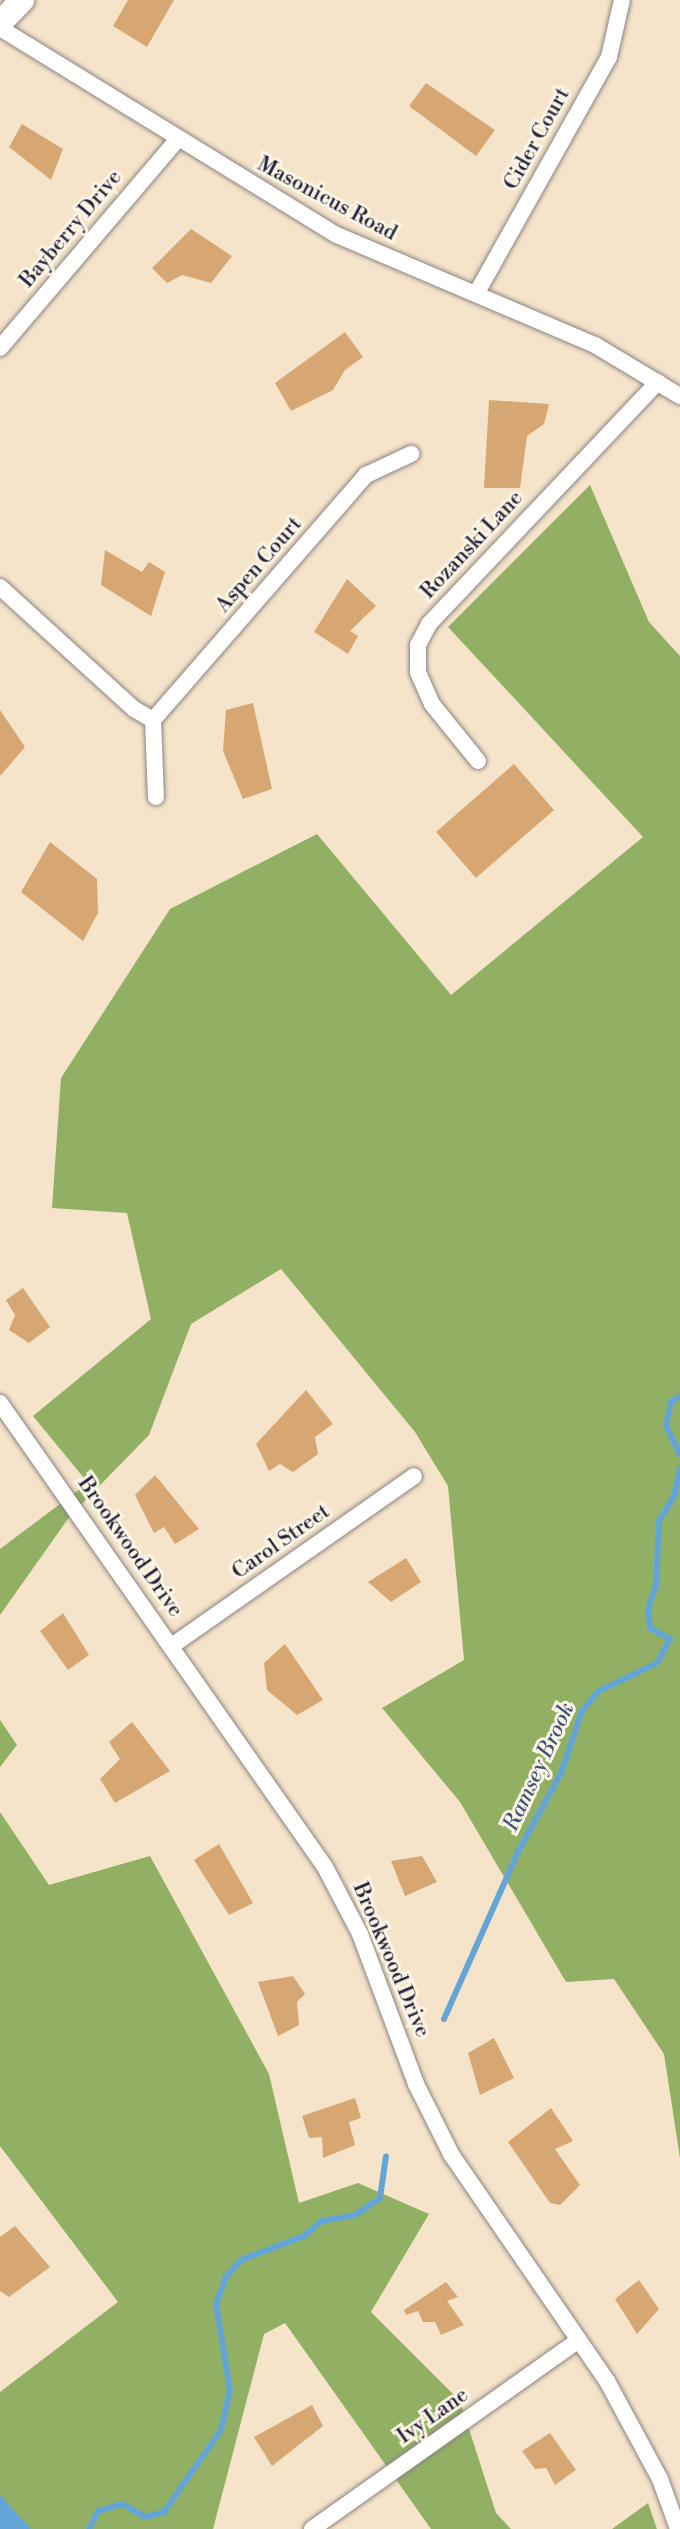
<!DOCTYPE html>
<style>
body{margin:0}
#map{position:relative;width:680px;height:2529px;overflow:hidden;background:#f5e4ca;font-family:"Libre Bodoni",serif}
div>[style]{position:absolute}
.forest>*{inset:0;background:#92b063}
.water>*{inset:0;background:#63a5d7}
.stream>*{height:6px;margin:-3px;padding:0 3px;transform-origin:3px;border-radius:3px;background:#63a5d7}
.building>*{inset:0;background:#d7a773}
.roads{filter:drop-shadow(0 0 2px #8c8382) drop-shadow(0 0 2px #8c8382)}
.street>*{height:16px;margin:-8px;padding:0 8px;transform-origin:8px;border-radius:8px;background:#fff}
.secondary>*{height:24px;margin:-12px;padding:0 12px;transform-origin:12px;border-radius:12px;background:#fff}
span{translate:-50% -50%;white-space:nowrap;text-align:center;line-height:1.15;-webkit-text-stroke:6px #fcf5e5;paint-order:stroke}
.street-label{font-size:21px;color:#22223b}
.water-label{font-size:22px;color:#3c5679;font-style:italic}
</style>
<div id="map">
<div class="forest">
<div style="clip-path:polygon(590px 485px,649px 622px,680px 656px,680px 2158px,664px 2054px,614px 1979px,566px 1982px,460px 1802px,382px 1708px,464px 1660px,448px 1486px,415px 1432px,281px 1269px,191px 1324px,149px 1435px,70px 1516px,0 1615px,0 1549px,88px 1483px,33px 1416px,151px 1319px,127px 1213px,52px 1208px,61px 1078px,170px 909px,317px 834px,451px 995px,643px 837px,448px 627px)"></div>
<div style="clip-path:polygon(0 1720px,17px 1745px,0 1767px)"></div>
<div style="clip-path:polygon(0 1812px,49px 1885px,150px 1856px,269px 2074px,299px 2203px,358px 2183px,429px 2214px,371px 2312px,460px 2401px,496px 2513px,511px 2529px,431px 2529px,285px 2323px,264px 2334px,213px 2529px,0 2529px,0 2392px,118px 2302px,0 2146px)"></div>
<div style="clip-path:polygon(648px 2503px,657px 2529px,612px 2529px)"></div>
</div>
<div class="water">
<div style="clip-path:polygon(0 2495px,31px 2529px,0 2529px)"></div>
</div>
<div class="stream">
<div style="left:680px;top:1396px;width:11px;rotate:146deg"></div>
<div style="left:671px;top:1402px;width:25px;rotate:102deg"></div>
<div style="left:666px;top:1426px;width:32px;rotate:64deg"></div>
<div style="left:444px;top:2019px;width:183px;rotate:-66.1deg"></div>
<div style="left:518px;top:1852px;width:90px;rotate:-61.4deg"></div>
<div style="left:561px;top:1773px;width:65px;rotate:-71.3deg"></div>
<div style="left:582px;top:1711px;width:26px;rotate:-50deg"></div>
<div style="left:599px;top:1691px;width:64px;rotate:-25.8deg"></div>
<div style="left:657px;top:1663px;width:27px;rotate:-62deg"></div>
<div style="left:670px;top:1639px;width:23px;rotate:-151deg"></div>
<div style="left:650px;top:1628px;width:19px;rotate:-96deg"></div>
<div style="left:648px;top:1609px;width:25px;rotate:-72deg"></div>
<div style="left:656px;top:1585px;width:64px;rotate:-87.3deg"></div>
<div style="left:659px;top:1521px;width:29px;rotate:-59deg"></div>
<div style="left:674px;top:1496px;width:29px;rotate:-78deg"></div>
<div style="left:89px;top:2529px;width:20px;rotate:-63deg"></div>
<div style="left:98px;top:2511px;width:25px;rotate:-16deg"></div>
<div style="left:122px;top:2504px;width:26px;rotate:29deg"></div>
<div style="left:145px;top:2517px;width:20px;rotate:-15deg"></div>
<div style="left:164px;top:2512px;width:100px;rotate:-55.2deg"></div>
<div style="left:221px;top:2430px;width:41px;rotate:-77.3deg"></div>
<div style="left:230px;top:2390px;width:87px;rotate:-99.2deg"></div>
<div style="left:216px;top:2304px;width:29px;rotate:-70deg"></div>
<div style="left:226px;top:2277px;width:23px;rotate:-49deg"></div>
<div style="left:241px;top:2260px;width:67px;rotate:-20.9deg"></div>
<div style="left:304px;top:2236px;width:23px;rotate:-40deg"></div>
<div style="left:322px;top:2221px;width:34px;rotate:-10deg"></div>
<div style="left:355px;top:2215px;width:30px;rotate:-34deg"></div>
<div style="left:380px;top:2198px;width:42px;rotate:-81.9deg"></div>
</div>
<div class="building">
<div style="clip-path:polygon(128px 0,174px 0,147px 47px,113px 26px)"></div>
<div style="clip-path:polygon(426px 83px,495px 130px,476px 156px,409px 106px)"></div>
<div style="clip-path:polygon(22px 124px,63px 149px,51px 180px,9px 147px)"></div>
<div style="clip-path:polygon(191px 229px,232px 256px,211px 283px,182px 275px,167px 283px,152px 268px)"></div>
<div style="clip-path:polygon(345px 332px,363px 357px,345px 370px,333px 390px,291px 411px,275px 383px)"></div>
<div style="clip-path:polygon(489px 400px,549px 404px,544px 424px,527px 436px,520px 488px,484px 488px)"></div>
<div style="clip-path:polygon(105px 550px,142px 572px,149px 562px,165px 572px,151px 616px,101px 585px)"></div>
<div style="clip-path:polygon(347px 579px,376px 606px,350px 631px,358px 636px,348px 654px,314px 632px)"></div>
<div style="clip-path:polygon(253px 703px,272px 789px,243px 799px,223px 751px,226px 710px)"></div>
<div style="clip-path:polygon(0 710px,25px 747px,0 776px)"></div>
<div style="clip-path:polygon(514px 764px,554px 810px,476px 878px,436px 832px)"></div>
<div style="clip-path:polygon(50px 842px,97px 879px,98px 913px,83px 941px,21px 892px)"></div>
<div style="clip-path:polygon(23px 1288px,50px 1327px,29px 1343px,9px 1330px,15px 1315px,6px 1300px)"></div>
<div style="clip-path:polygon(306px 1390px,333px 1424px,315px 1437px,318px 1454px,293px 1472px,280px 1464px,269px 1471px,256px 1444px)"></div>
<div style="clip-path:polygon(155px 1475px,199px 1529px,175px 1544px,164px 1527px,154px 1533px,135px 1495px)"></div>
<div style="clip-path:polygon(406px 1558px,421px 1582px,391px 1602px,368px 1582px)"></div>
<div style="clip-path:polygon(63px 1613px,89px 1655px,68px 1670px,40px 1631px)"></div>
<div style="clip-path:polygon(285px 1644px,323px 1700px,297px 1715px,267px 1690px,264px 1663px)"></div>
<div style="clip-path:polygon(132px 1722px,170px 1771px,115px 1803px,100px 1779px,120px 1759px,109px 1742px)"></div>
<div style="clip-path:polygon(219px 1844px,253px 1903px,229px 1915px,194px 1860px)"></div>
<div style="clip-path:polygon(422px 1856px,437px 1882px,405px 1896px,391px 1861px)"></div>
<div style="clip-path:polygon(293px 1976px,305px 1994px,297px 2002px,299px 2025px,278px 2036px,258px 1982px)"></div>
<div style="clip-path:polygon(494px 2038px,514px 2078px,480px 2095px,468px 2053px)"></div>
<div style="clip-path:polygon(355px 2098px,361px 2118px,349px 2122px,355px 2145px,323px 2158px,322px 2137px,309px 2138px,302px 2116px)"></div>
<div style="clip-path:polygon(551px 2108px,573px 2141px,555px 2149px,580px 2185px,560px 2205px,550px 2203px,508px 2142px)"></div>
<div style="clip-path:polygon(15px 2226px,50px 2267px,9px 2297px,0 2291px,0 2237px)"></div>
<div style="clip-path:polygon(639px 2280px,659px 2309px,637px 2334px,615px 2299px)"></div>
<div style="clip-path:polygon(446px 2282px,458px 2297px,447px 2301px,464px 2325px,441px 2335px,435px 2322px,423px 2322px,418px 2311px,406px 2315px,404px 2310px)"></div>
<div style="clip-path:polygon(312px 2405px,323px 2426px,272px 2466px,254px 2437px)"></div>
<div style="clip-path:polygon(550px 2433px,576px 2470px,555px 2485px,546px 2468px,535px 2469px,522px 2451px)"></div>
</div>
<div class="roads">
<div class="street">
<div style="left:0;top:28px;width:395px;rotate:31.6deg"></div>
<div style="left:337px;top:235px;width:280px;rotate:23.1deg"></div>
<div style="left:595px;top:345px;width:99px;rotate:31deg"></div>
<div style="left:476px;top:294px;width:272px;rotate:-60.7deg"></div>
<div style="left:609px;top:57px;width:58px;rotate:-77.2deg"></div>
<div style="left:0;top:348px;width:273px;rotate:-49.6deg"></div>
<div style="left:0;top:587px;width:181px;rotate:42.3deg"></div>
<div style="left:134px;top:709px;width:22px;rotate:30deg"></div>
<div style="left:153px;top:720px;width:77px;rotate:87.8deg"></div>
<div style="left:153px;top:720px;width:325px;rotate:-49deg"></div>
<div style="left:366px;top:475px;width:50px;rotate:-25deg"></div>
<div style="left:478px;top:761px;width:73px;rotate:-128.9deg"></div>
<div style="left:432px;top:704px;width:35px;rotate:-114deg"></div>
<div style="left:418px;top:672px;width:27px;rotate:-90deg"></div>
<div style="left:418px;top:645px;width:24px;rotate:-62deg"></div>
<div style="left:429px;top:624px;width:333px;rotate:-46.6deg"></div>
<div style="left:0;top:1403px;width:566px;rotate:54.99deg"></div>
<div style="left:325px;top:1867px;width:76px;rotate:62.4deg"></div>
<div style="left:360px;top:1934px;width:160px;rotate:69.5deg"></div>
<div style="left:416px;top:2084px;width:78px;rotate:63.4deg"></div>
<div style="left:451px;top:2154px;width:275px;rotate:55.5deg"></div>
<div style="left:607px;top:2381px;width:111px;rotate:61.6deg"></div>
<div style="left:660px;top:2479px;width:53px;rotate:70.2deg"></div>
<div style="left:173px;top:1645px;width:294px;rotate:-35deg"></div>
<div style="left:312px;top:2529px;width:327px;rotate:-35.3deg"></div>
</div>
<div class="secondary">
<div style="left:0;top:23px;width:32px;rotate:-46deg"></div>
</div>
</div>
<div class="street-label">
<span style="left:537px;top:139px;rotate:-61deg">Cider Court</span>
<span style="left:327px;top:199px;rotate:28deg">Masonicus Road</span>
<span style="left:71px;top:229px;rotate:-50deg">Bayberry Drive</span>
<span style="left:472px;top:545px;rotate:-47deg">Rozanski Lane</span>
<span style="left:259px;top:565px;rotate:-49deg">Aspen Court</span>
<span style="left:281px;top:1542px;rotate:-35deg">Carol Street</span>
<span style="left:130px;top:1547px;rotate:55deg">Brookwood Drive</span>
<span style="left:391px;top:1960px;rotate:67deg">Brookwood Drive</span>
<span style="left:433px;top:2416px;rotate:-35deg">Ivy Lane</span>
</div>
<div class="water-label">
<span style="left:539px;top:1767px;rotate:-65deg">Ramsey Brook</span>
</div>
</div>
